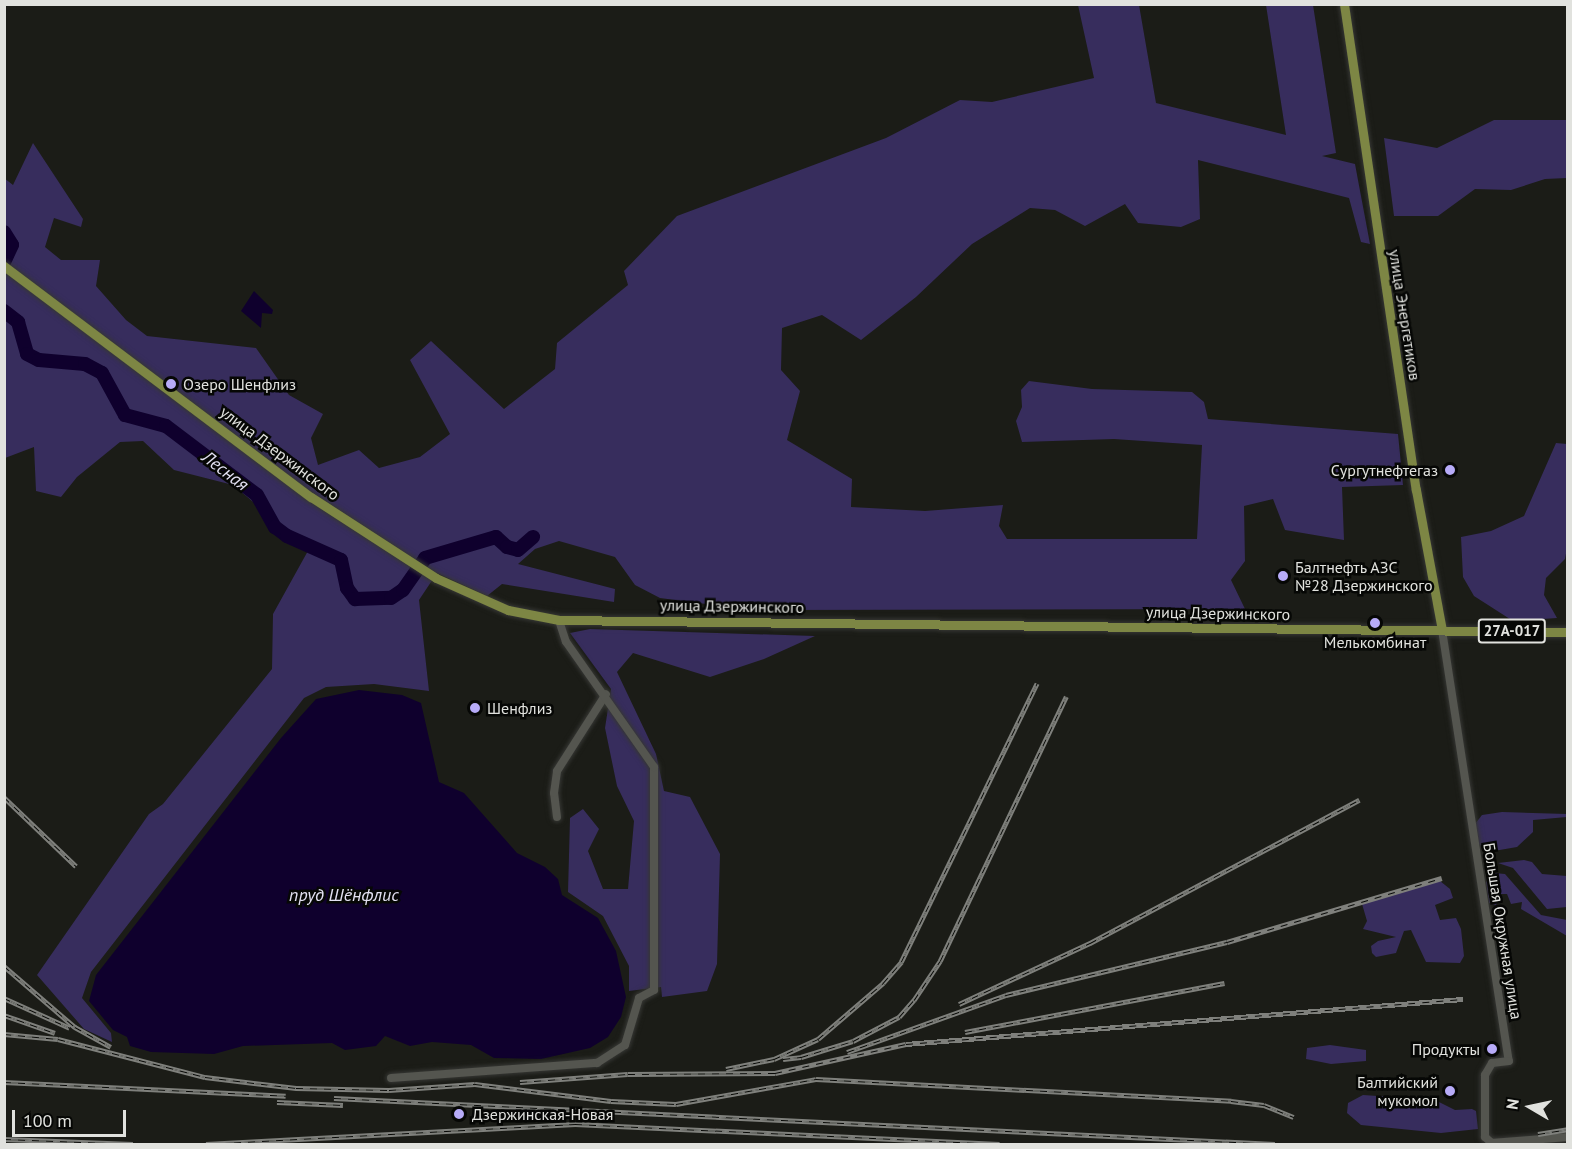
<!DOCTYPE html>
<meta charset="utf-8">
<style>
body{margin:0}
#map{position:relative;width:1572px;height:1149px;overflow:hidden;background:#1b1c17;font-family:"PT Sans",sans-serif}
div>[style]{position:absolute}
.green>*{inset:0;background:#372d5d}
.water>*{inset:0;background:#0f002d}
.river>*{height:14px;margin:-7px;padding:0 7px;transform-origin:7px;border-radius:7px;background:#0f002d}
.roads{filter:drop-shadow(0 0 2px #363734) drop-shadow(0 0 2px #363734)}
.minor>*{height:8px;margin:-4px;padding:0 4px;transform-origin:4px;border-radius:4px;background:#54554f}
.major>*{height:9px;margin:-4.5px;padding:0 4.5px;transform-origin:4.5px;border-radius:4.5px;background:#7d8644}
.rail>*{height:4.5px;margin-top:-2.25px;transform-origin:0;background:repeating-linear-gradient(90deg,#060705 0 7px,#7f807c 0 14px);box-sizing:border-box;border-block:2px solid #7f807c}
.dots>*{width:16px;height:16px;translate:-50% -50%;box-sizing:border-box;border:3px solid #060705;border-radius:50%}
span{translate:-50% -50%;white-space:nowrap;text-align:center;line-height:1.15;-webkit-text-stroke:5px #060705;paint-order:stroke}
.shield-label span{padding:2px 4px;background:#060705;border:2px solid;border-radius:4px;-webkit-text-stroke-width:0}
.shield-label{font-size:15px;color:#e1e2de;font-weight:700}
.street-label{font-size:16px;color:#e1e2de}
.poi-label{font-size:16px;color:#e1e2de}
.left{translate:0 -50%;text-align:left}
.right{translate:-100% -50%;text-align:right}
.water-label{font-size:18px;color:#e3e1f2;font-style:italic}
.frame{position:absolute;inset:0;border:6px solid #e1e2de;pointer-events:none}
.north{position:absolute;left:1500px;top:1077px;width:60px;height:60px;-webkit-text-stroke:4px #060705;paint-order:stroke;rotate:279deg;font-size:16px;font-weight:700;line-height:24px;text-align:center;color:#e1e2de}
.north::after{content:'';display:block;margin:auto;width:21px;height:27px;background:#e1e2de;clip-path:polygon(50% 0,100% 100%,50% 72%,0 100%)}
.scale{position:absolute;left:12px;top:1110px;width:114px;height:27px;box-sizing:border-box;border:3px solid #e1e2de;border-top:0;padding-left:8px;font-size:18px;line-height:21px;white-space:nowrap;color:#e1e2de;-webkit-text-stroke:4px #060705;paint-order:stroke}
</style>
<div id="map">
<div class="green">
<div style="clip-path:polygon(1078px 5px,1139px 5px,1156px 103px,1286px 135px,1266px 5px,1313px 5px,1336px 153px,1322px 156px,1355px 164px,1370px 244px,1361px 242px,1349px 198px,1198px 160px,1200px 219px,1181px 227px,1138px 223px,1125px 204px,1085px 226px,1055px 210px,1030px 208px,972px 244px,916px 297px,861px 340px,822px 315px,782px 328px,781px 370px,800px 391px,787px 440px,852px 479px,851px 507px,925px 511px,1003px 505px,999px 526px,1007px 539px,1197px 539px,1202px 445px,1114px 439px,1022px 442px,1016px 421px,1022px 407px,1021px 390px,1029px 381px,1092px 389px,1192px 392px,1204px 402px,1208px 419px,1398px 434px,1403px 485px,1342px 487px,1344px 540px,1285px 530px,1273px 499px,1244px 506px,1245px 561px,1231px 580px,1245px 609px,769px 610px,706px 604px,660px 598px,635px 585px,615px 557px,559px 541px,535px 549px,518px 564px,615px 589px,614px 602px,502px 584px,487px 596px,437px 573px,419px 600px,429px 691px,374px 684px,326px 687px,304px 698px,91px 972px,82px 998px,111px 1033px,112px 1042px,84px 1029px,37px 975px,149px 814px,163px 804px,272px 669px,273px 614px,309px 549px,233px 485px,174px 470px,143px 441px,120px 442px,77px 477px,61px 497px,36px 491px,34px 447px,5px 458px,4px 178px,13px 185px,33px 143px,83px 219px,81px 227px,54px 218px,45px 247px,61px 260px,100px 260px,96px 286px,126px 320px,147px 336px,256px 348px,289px 395px,323px 414px,311px 438px,318px 465px,359px 450px,379px 468px,420px 457px,450px 434px,410px 360px,431px 341px,504px 409px,555px 369px,557px 343px,628px 285px,624px 271px,677px 216px,886px 138px,960px 100px,992px 102px,1094px 78px)"></div>
<div style="clip-path:polygon(1494px 120px,1567px 120px,1567px 178px,1545px 179px,1511px 190px,1475px 189px,1438px 216px,1394px 216px,1384px 138px,1437px 148px)"></div>
<div style="clip-path:polygon(1556px 443px,1567px 444px,1567px 548px,1565px 559px,1546px 578px,1544px 595px,1557px 618px,1513px 621px,1474px 596px,1463px 577px,1461px 537px,1491px 531px,1524px 516px)"></div>
<div style="clip-path:polygon(590px 629px,815px 636px,764px 659px,710px 677px,633px 653px,617px 672px,656px 754px,664px 791px,690px 797px,720px 854px,717px 964px,707px 991px,662px 997px,661px 987px,629px 991px,629px 966px,603px 916px,568px 892px,570px 818px,583px 809px,599px 829px,588px 851px,603px 889px,628px 889px,634px 821px,617px 786px,605px 728px,611px 689px,570px 633px)"></div>
<div style="clip-path:polygon(1502px 812px,1567px 814px,1567px 817px,1533px 820px,1533px 832px,1517px 847px,1488px 852px,1479px 844px,1475px 824px,1482px 815px)"></div>
<div style="clip-path:polygon(1524px 860px,1532px 862px,1542px 874px,1567px 876px,1567px 907px,1547px 909px,1513px 868px,1498px 863px)"></div>
<div style="clip-path:polygon(1494px 873px,1505px 874px,1541px 915px,1567px 920px,1567px 936px,1521px 909px,1522px 902px,1511px 904px,1507px 894px,1501px 894px,1496px 905px,1489px 903px,1486px 882px)"></div>
<div style="clip-path:polygon(1440px 881px,1450px 889px,1453px 898px,1435px 905px,1440px 920px,1456px 918px,1461px 929px,1464px 956px,1460px 963px,1426px 962px,1411px 930px,1404px 931px,1396px 953px,1376px 957px,1372px 953px,1371px 946px,1378px 941px,1396px 937px,1363px 929px,1367px 921px,1362px 904px)"></div>
<div style="clip-path:polygon(1330px 1045px,1366px 1050px,1366px 1061px,1331px 1064px,1306px 1059px,1307px 1048px)"></div>
<div style="clip-path:polygon(1363px 1095px,1435px 1100px,1455px 1110px,1472px 1109px,1476px 1111px,1478px 1129px,1441px 1133px,1361px 1125px,1347px 1113px,1348px 1103px)"></div>
</div>
<div class="water">
<div style="clip-path:polygon(254px 291px,273px 310px,272px 314px,262px 313px,261px 328px,241px 311px)"></div>
<div style="clip-path:polygon(359px 690px,402px 695px,421px 703px,439px 782px,464px 793px,517px 853px,545px 867px,558px 879px,562px 895px,598px 918px,616px 951px,626px 997px,621px 1017px,608px 1037px,590px 1048px,541px 1059px,494px 1058px,471px 1045px,432px 1042px,410px 1046px,385px 1036px,376px 1046px,345px 1050px,332px 1043px,243px 1046px,214px 1054px,151px 1052px,130px 1046px,127px 1037px,113px 1030px,89px 1001px,96px 975px,281px 738px,316px 699px)"></div>
</div>
<div class="river">
<div style="left:4px;top:232px;width:15px;rotate:58deg"></div>
<div style="left:12px;top:245px;width:19px;rotate:115deg"></div>
<div style="left:4px;top:311px;width:18px;rotate:38deg"></div>
<div style="left:18px;top:322px;width:33px;rotate:74deg"></div>
<div style="left:27px;top:354px;width:13px;rotate:27deg"></div>
<div style="left:39px;top:360px;width:46px;rotate:5deg"></div>
<div style="left:85px;top:364px;width:19px;rotate:28deg"></div>
<div style="left:102px;top:373px;width:48px;rotate:61.3deg"></div>
<div style="left:125px;top:415px;width:42px;rotate:15deg"></div>
<div style="left:166px;top:426px;width:114px;rotate:37.2deg"></div>
<div style="left:257px;top:495px;width:37px;rotate:61deg"></div>
<div style="left:275px;top:527px;width:15px;rotate:37deg"></div>
<div style="left:287px;top:536px;width:59px;rotate:24deg"></div>
<div style="left:341px;top:560px;width:29px;rotate:78deg"></div>
<div style="left:347px;top:588px;width:14px;rotate:54deg"></div>
<div style="left:355px;top:599px;width:36px;rotate:-2deg"></div>
<div style="left:391px;top:598px;width:14px;rotate:-34deg"></div>
<div style="left:403px;top:590px;width:39px;rotate:-55deg"></div>
<div style="left:425px;top:558px;width:74px;rotate:-16.5deg"></div>
<div style="left:496px;top:537px;width:15px;rotate:42deg"></div>
<div style="left:507px;top:547px;width:11px;rotate:15deg"></div>
<div style="left:518px;top:550px;width:20px;rotate:-41deg"></div>
</div>
<div class="roads">
<div class="minor">
<div style="left:1442px;top:630px;width:436px;rotate:81.2deg"></div>
<div style="left:1509px;top:1061px;width:17px;rotate:173deg"></div>
<div style="left:1492px;top:1063px;width:14px;rotate:120deg"></div>
<div style="left:1485px;top:1075px;width:62px;rotate:90deg"></div>
<div style="left:1485px;top:1137px;width:9px;rotate:41deg"></div>
<div style="left:1492px;top:1143px;width:76px;rotate:-4.5deg"></div>
<div style="left:557px;top:817px;width:24px;rotate:-97deg"></div>
<div style="left:554px;top:793px;width:22px;rotate:-82deg"></div>
<div style="left:557px;top:771px;width:91px;rotate:-57.5deg"></div>
<div style="left:391px;top:1078px;width:207px;rotate:-4.2deg"></div>
<div style="left:597px;top:1063px;width:33px;rotate:-33deg"></div>
<div style="left:625px;top:1045px;width:49px;rotate:-73.4deg"></div>
<div style="left:639px;top:998px;width:17px;rotate:-28deg"></div>
<div style="left:654px;top:990px;width:223px;rotate:-90deg"></div>
<div style="left:654px;top:767px;width:153px;rotate:-125.1deg"></div>
<div style="left:566px;top:642px;width:23px;rotate:-108deg"></div>
</div>
<div class="major">
<div style="left:1344px;top:4px;width:491px;rotate:81.6deg"></div>
<div style="left:1416px;top:490px;width:142px;rotate:79.5deg"></div>
<div style="left:4px;top:266px;width:384px;rotate:37deg"></div>
<div style="left:311px;top:497px;width:149px;rotate:32.9deg"></div>
<div style="left:436px;top:578px;width:79px;rotate:24deg"></div>
<div style="left:508px;top:610px;width:52px;rotate:11.1deg"></div>
<div style="left:559px;top:620px;width:1009px;rotate:0.68deg"></div>
</div>
</div>
<div class="rail">
<div style="left:4px;top:797px;width:100px;rotate:43.8deg"></div>
<div style="left:4px;top:966px;width:94px;rotate:40.7deg"></div>
<div style="left:75px;top:1027px;width:41px;rotate:29.1deg"></div>
<div style="left:4px;top:998px;width:72px;rotate:24.4deg"></div>
<div style="left:959px;top:1004px;width:145px;rotate:-25deg"></div>
<div style="left:1090px;top:943px;width:305px;rotate:-28deg"></div>
<div style="left:4px;top:1015px;width:54px;rotate:19.4deg"></div>
<div style="left:965px;top:1032px;width:264px;rotate:-10.7deg"></div>
<div style="left:4px;top:1034px;width:54px;rotate:5.3deg"></div>
<div style="left:58px;top:1039px;width:152px;rotate:14.5deg"></div>
<div style="left:205px;top:1077px;width:92px;rotate:6.9deg"></div>
<div style="left:296px;top:1088px;width:93px;rotate:1.2deg"></div>
<div style="left:389px;top:1090px;width:86px;rotate:-4deg"></div>
<div style="left:475px;top:1084px;width:137px;rotate:7.1deg"></div>
<div style="left:611px;top:1101px;width:65px;rotate:2.6deg"></div>
<div style="left:676px;top:1104px;width:142px;rotate:-10.1deg"></div>
<div style="left:816px;top:1079px;width:416px;rotate:3deg"></div>
<div style="left:1231px;top:1101px;width:33px;rotate:7deg"></div>
<div style="left:1264px;top:1105px;width:32px;rotate:22deg"></div>
<div style="left:847px;top:1052px;width:169px;rotate:-19.7deg"></div>
<div style="left:1006px;top:995px;width:227px;rotate:-13.5deg"></div>
<div style="left:1227px;top:942px;width:224px;rotate:-16.6deg"></div>
<div style="left:783px;top:1059px;width:18px;rotate:-6deg"></div>
<div style="left:801px;top:1057px;width:54px;rotate:-17.1deg"></div>
<div style="left:853px;top:1041px;width:52px;rotate:-27.6deg"></div>
<div style="left:899px;top:1017px;width:23px;rotate:-49deg"></div>
<div style="left:914px;top:1000px;width:47px;rotate:-56.3deg"></div>
<div style="left:940px;top:961px;width:293px;rotate:-64.5deg"></div>
<div style="left:726px;top:1069px;width:49px;rotate:-11.8deg"></div>
<div style="left:774px;top:1059px;width:48px;rotate:-24.4deg"></div>
<div style="left:818px;top:1039px;width:86px;rotate:-40.7deg"></div>
<div style="left:883px;top:983px;width:28px;rotate:-49deg"></div>
<div style="left:901px;top:962px;width:310px;rotate:-64deg"></div>
<div style="left:4px;top:1082px;width:282px;rotate:2.8deg"></div>
<div style="left:520px;top:1082px;width:108px;rotate:-4.2deg"></div>
<div style="left:628px;top:1074px;width:147px;rotate:-0.4deg"></div>
<div style="left:775px;top:1073px;width:134px;rotate:-12.5deg"></div>
<div style="left:906px;top:1044px;width:559px;rotate:-4.62deg"></div>
<div style="left:334px;top:1098px;width:942px;rotate:2.8deg"></div>
<div style="left:277px;top:1102px;width:66px;rotate:2.6deg"></div>
<div style="left:1538px;top:1134px;width:30px;rotate:-9deg"></div>
<div style="left:4px;top:1139px;width:129px;rotate:2.2deg"></div>
<div style="left:206px;top:1144px;width:370px;rotate:-3.1deg"></div>
<div style="left:575px;top:1124px;width:425px;rotate:2.7deg"></div>
</div>
<div class="dots">
<div style="left:171px;top:384px;background:#b7abf8"></div>
<div style="left:1450px;top:470px;background:#b7abf8"></div>
<div style="left:1283px;top:576px;background:#b7abf8"></div>
<div style="left:1375px;top:623px;background:#b7abf8"></div>
<div style="left:475px;top:708px;background:#b7abf8"></div>
<div style="left:1492px;top:1049px;background:#b7abf8"></div>
<div style="left:1450px;top:1091px;background:#b7abf8"></div>
<div style="left:459px;top:1114px;background:#b7abf8"></div>
</div>
<div class="shield-label">
<span style="left:1512px;top:631px">27А-017</span>
</div>
<div class="street-label">
<span style="left:1405px;top:315px;rotate:81deg">улица Энергетиков</span>
<span style="left:280px;top:453px;rotate:37deg">улица Дзержинского</span>
<span style="left:732px;top:606px;rotate:1deg">улица Дзержинского</span>
<span style="left:1218px;top:613px;rotate:1deg">улица Дзержинского</span>
<span style="left:1503px;top:931px;rotate:81deg">Большая Окружная улица</span>
</div>
<div class="poi-label">
<span class="left" style="left:183px;top:384px">Озеро Шенфлиз</span>
<span class="right" style="left:1438px;top:470px">Сургутнефтегаз</span>
<span class="left" style="left:1295px;top:576px">Балтнефть АЗС<br>№28 Дзержинского</span>
<span style="left:1375px;top:642px">Мелькомбинат</span>
<span class="left" style="left:487px;top:708px">Шенфлиз</span>
<span class="right" style="left:1480px;top:1049px">Продукты</span>
<span class="right" style="left:1438px;top:1091px">Балтийский<br>мукомол</span>
<span class="left" style="left:472px;top:1114px">Дзержинская-Новая</span>
</div>
<div class="water-label">
<span style="left:225px;top:471px;rotate:37deg">Лесная</span>
<span style="left:344px;top:895px">пруд Шёнфлис</span>
</div>
<div class="frame"></div>
<div class="north">N</div>
<div class="scale">100 m</div>
</div>
